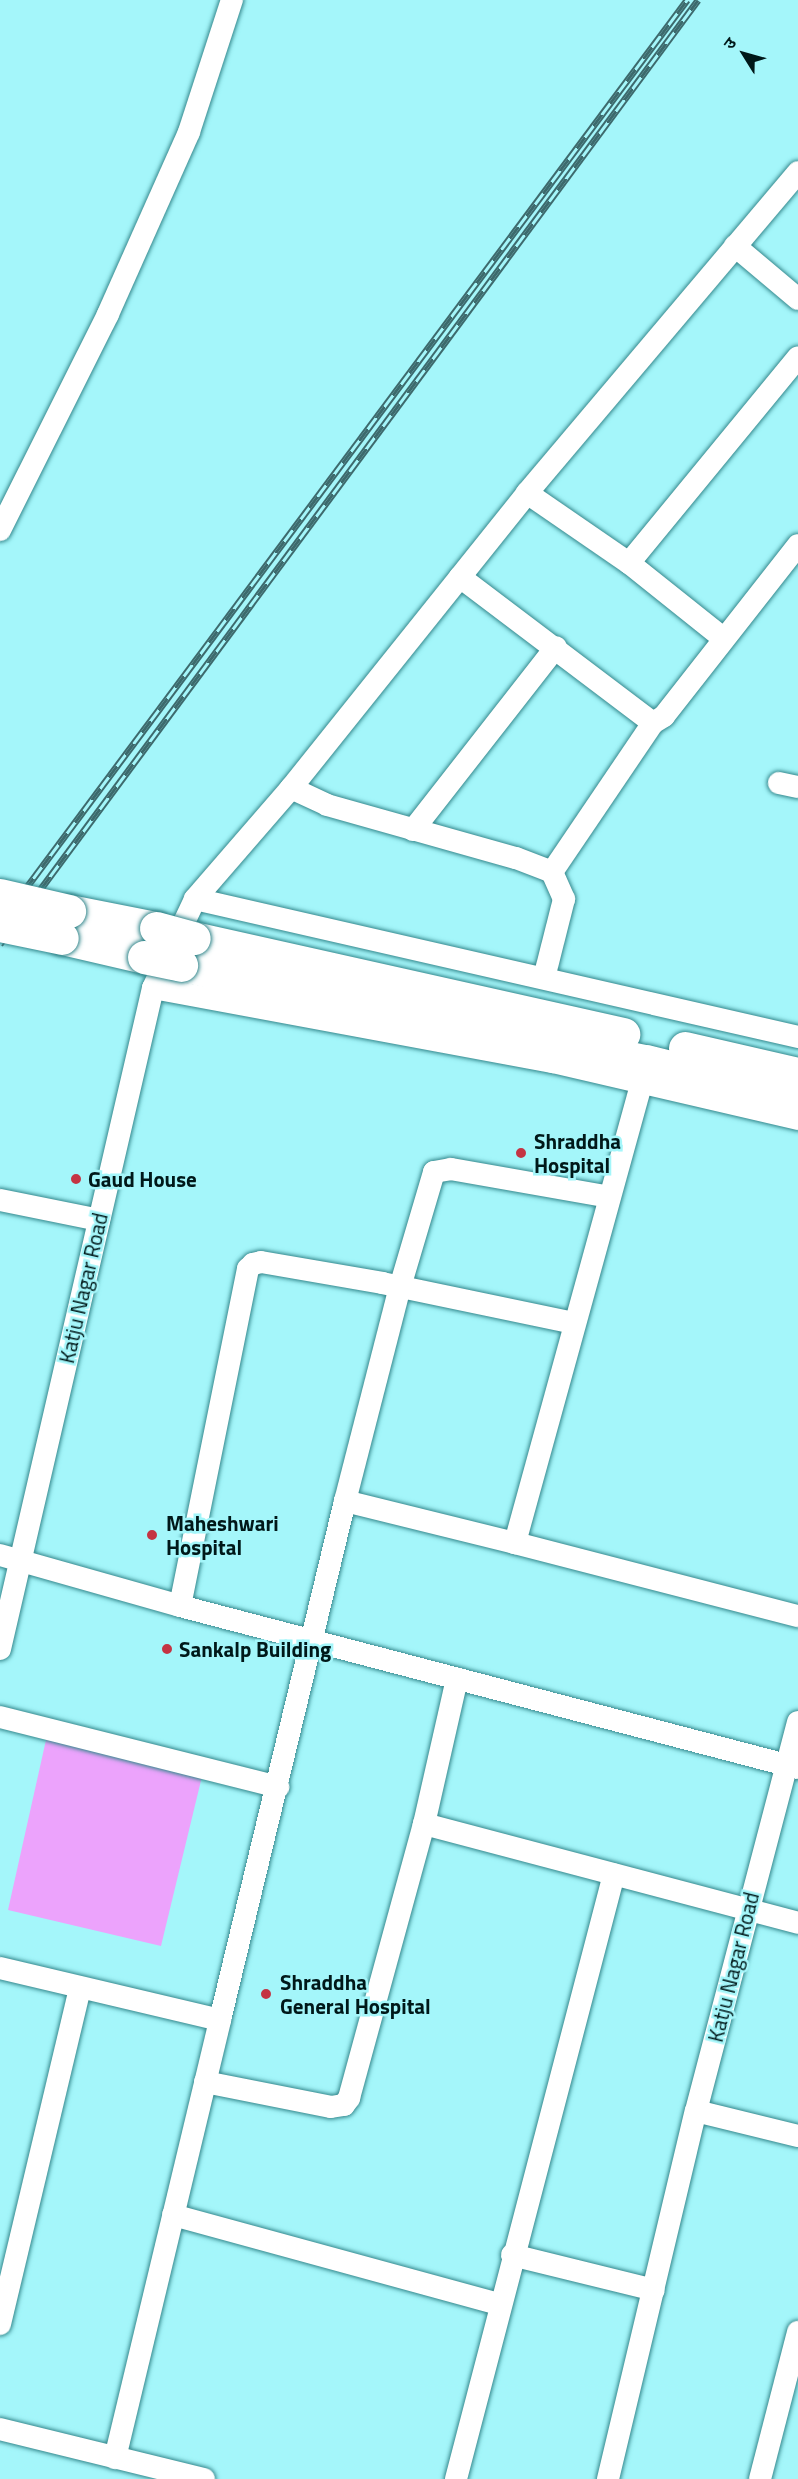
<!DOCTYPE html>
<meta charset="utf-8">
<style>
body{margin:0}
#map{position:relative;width:798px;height:2479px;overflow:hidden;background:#a4f6fa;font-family:"Titillium Web","Noto Sans Devanagari",sans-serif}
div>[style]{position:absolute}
.green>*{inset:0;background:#eca3fc}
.roads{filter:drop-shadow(0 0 2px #35888d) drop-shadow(0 0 2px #35888d)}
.minor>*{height:22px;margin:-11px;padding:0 11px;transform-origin:11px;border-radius:11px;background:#fff}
.trunk>*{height:33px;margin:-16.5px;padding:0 16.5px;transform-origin:16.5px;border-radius:16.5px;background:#fff}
.rail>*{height:7px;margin-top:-3.5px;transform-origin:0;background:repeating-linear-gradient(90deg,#a4f6fa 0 14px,#3d6a6d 0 28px);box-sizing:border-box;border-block:2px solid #3d6a6d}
.bridges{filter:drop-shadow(0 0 2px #35888d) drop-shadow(0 0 2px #35888d)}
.trunk-bridge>*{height:33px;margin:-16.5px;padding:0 16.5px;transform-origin:16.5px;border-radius:16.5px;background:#fff}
.dots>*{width:16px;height:16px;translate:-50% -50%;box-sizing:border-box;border:3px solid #a4f6fa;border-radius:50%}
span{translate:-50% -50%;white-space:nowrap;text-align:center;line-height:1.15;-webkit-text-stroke:5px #a4f6fa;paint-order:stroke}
.poi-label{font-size:21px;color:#001819;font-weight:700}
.left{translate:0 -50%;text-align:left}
.street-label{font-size:21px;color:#001819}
.north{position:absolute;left:714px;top:24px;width:60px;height:60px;-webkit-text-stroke:4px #a4f6fa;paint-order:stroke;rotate:307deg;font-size:16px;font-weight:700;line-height:24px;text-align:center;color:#001819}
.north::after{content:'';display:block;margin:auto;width:21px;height:27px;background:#001819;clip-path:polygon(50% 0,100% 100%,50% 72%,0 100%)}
</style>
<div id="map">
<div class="green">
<div style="clip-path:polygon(48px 1731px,205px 1764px,161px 1946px,8px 1910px)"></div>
</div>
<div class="roads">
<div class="minor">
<div style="left:735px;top:246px;width:82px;rotate:40.1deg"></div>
<div style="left:527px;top:493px;width:124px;rotate:34.5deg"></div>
<div style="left:629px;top:563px;width:120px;rotate:38.6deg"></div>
<div style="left:0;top:530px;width:241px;rotate:-63.4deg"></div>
<div style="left:108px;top:314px;width:199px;rotate:-66deg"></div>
<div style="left:189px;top:132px;width:139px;rotate:-72deg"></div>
<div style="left:629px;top:563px;width:266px;rotate:-50.6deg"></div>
<div style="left:460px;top:577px;width:242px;rotate:37.1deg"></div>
<div style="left:653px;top:723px;width:13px;rotate:-32deg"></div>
<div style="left:664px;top:716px;width:217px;rotate:-51.9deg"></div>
<div style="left:779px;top:783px;width:19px;rotate:12deg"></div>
<div style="left:291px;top:788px;width:40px;rotate:25deg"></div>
<div style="left:327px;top:805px;width:196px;rotate:15.7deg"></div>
<div style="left:516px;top:858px;width:39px;rotate:21deg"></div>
<div style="left:552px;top:872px;width:30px;rotate:66deg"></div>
<div style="left:564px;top:899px;width:81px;rotate:104.2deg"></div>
<div style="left:413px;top:830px;width:232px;rotate:-52deg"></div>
<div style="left:552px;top:872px;width:180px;rotate:-55.9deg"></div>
<div style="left:195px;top:899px;width:619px;rotate:12.89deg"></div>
<div style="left:153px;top:988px;width:407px;rotate:10.5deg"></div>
<div style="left:553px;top:1062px;width:252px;rotate:13.1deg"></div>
<div style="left:641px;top:1085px;width:475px;rotate:105.4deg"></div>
<div style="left:515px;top:1543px;width:292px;rotate:14.5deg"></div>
<div style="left:0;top:1200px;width:101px;rotate:11.4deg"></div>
<div style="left:345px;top:1501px;width:221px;rotate:-75.6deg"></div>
<div style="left:400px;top:1287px;width:120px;rotate:-73.5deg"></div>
<div style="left:434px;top:1172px;width:17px;rotate:-10deg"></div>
<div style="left:451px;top:1169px;width:160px;rotate:10deg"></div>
<div style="left:0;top:1555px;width:187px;rotate:15.8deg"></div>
<div style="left:180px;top:1606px;width:639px;rotate:14.69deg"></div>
<div style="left:180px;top:1606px;width:344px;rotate:-78.6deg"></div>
<div style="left:248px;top:1269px;width:7px;rotate:-45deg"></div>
<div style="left:253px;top:1264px;width:8px;rotate:-14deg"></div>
<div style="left:261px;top:1262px;width:123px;rotate:9.8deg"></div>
<div style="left:382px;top:1283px;width:196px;rotate:11.8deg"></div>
<div style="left:0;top:1649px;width:678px;rotate:-76.97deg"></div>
<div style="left:153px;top:988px;width:98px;rotate:-64.7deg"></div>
<div style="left:195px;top:899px;width:147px;rotate:-49.1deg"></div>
<div style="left:291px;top:788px;width:378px;rotate:-51.3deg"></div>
<div style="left:527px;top:493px;width:420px;rotate:-49.8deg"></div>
<div style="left:0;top:1717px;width:287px;rotate:14.1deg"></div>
<div style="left:798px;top:1722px;width:402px;rotate:104.7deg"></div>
<div style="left:696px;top:2111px;width:105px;rotate:13.8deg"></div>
<div style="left:424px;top:1824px;width:387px;rotate:14.8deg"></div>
<div style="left:0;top:1968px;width:226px;rotate:13.3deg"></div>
<div style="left:220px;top:2020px;width:534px;rotate:-76.46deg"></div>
<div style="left:345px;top:1501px;width:175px;rotate:13.9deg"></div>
<div style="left:205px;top:2082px;width:128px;rotate:11.2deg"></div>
<div style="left:331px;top:2107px;width:13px;rotate:-9deg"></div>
<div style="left:344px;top:2105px;width:9px;rotate:-54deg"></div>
<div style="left:349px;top:2098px;width:284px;rotate:-74.7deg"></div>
<div style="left:424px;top:1824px;width:149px;rotate:-77.2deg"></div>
<div style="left:173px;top:2215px;width:338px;rotate:15.3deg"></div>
<div style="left:512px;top:2255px;width:146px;rotate:13.8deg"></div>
<div style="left:0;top:2324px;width:345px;rotate:-76.6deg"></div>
<div style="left:0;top:2429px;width:210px;rotate:13.8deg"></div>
<div style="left:115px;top:2458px;width:450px;rotate:-76.5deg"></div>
<div style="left:456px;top:2479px;width:625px;rotate:-75.36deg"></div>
<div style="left:608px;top:2479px;width:378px;rotate:-76.6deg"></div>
<div style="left:760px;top:2479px;width:152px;rotate:-75.5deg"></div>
</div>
<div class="trunk">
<div style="left:69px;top:911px;width:89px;rotate:11.1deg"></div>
<div style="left:62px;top:938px;width:84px;rotate:13deg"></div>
<div style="left:194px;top:938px;width:440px;rotate:12.6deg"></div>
<div style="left:181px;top:965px;width:475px;rotate:11.7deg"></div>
<div style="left:646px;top:1061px;width:157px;rotate:14deg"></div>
<div style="left:685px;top:1048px;width:116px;rotate:13deg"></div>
</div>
</div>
<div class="rail">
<div style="left:0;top:923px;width:1151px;rotate:-53.34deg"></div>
<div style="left:0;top:944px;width:1174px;rotate:-53.52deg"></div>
</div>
<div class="bridges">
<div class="trunk-bridge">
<div style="left:0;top:895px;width:71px;rotate:13.1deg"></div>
<div style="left:0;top:925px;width:63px;rotate:11.8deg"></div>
<div style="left:156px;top:928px;width:39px;rotate:15deg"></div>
<div style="left:144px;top:957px;width:38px;rotate:12deg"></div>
</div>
</div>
<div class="dots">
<div style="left:521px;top:1153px;background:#c43443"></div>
<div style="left:76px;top:1179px;background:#c43443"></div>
<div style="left:152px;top:1535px;background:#c43443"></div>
<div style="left:167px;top:1649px;background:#c43443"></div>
<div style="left:266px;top:1994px;background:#c43443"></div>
</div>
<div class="poi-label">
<span class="left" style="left:534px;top:1153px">Shraddha<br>Hospital</span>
<span class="left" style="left:88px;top:1179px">Gaud House</span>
<span class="left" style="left:166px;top:1535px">Maheshwari<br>Hospital</span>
<span class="left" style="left:179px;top:1649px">Sankalp Building</span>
<span class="left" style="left:280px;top:1994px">Shraddha<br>General Hospital</span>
</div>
<div class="street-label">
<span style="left:83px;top:1288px;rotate:-77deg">Katju Nagar Road</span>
<span style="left:733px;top:1967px;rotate:-76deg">Katju Nagar Road</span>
</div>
<div class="north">उ</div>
</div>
